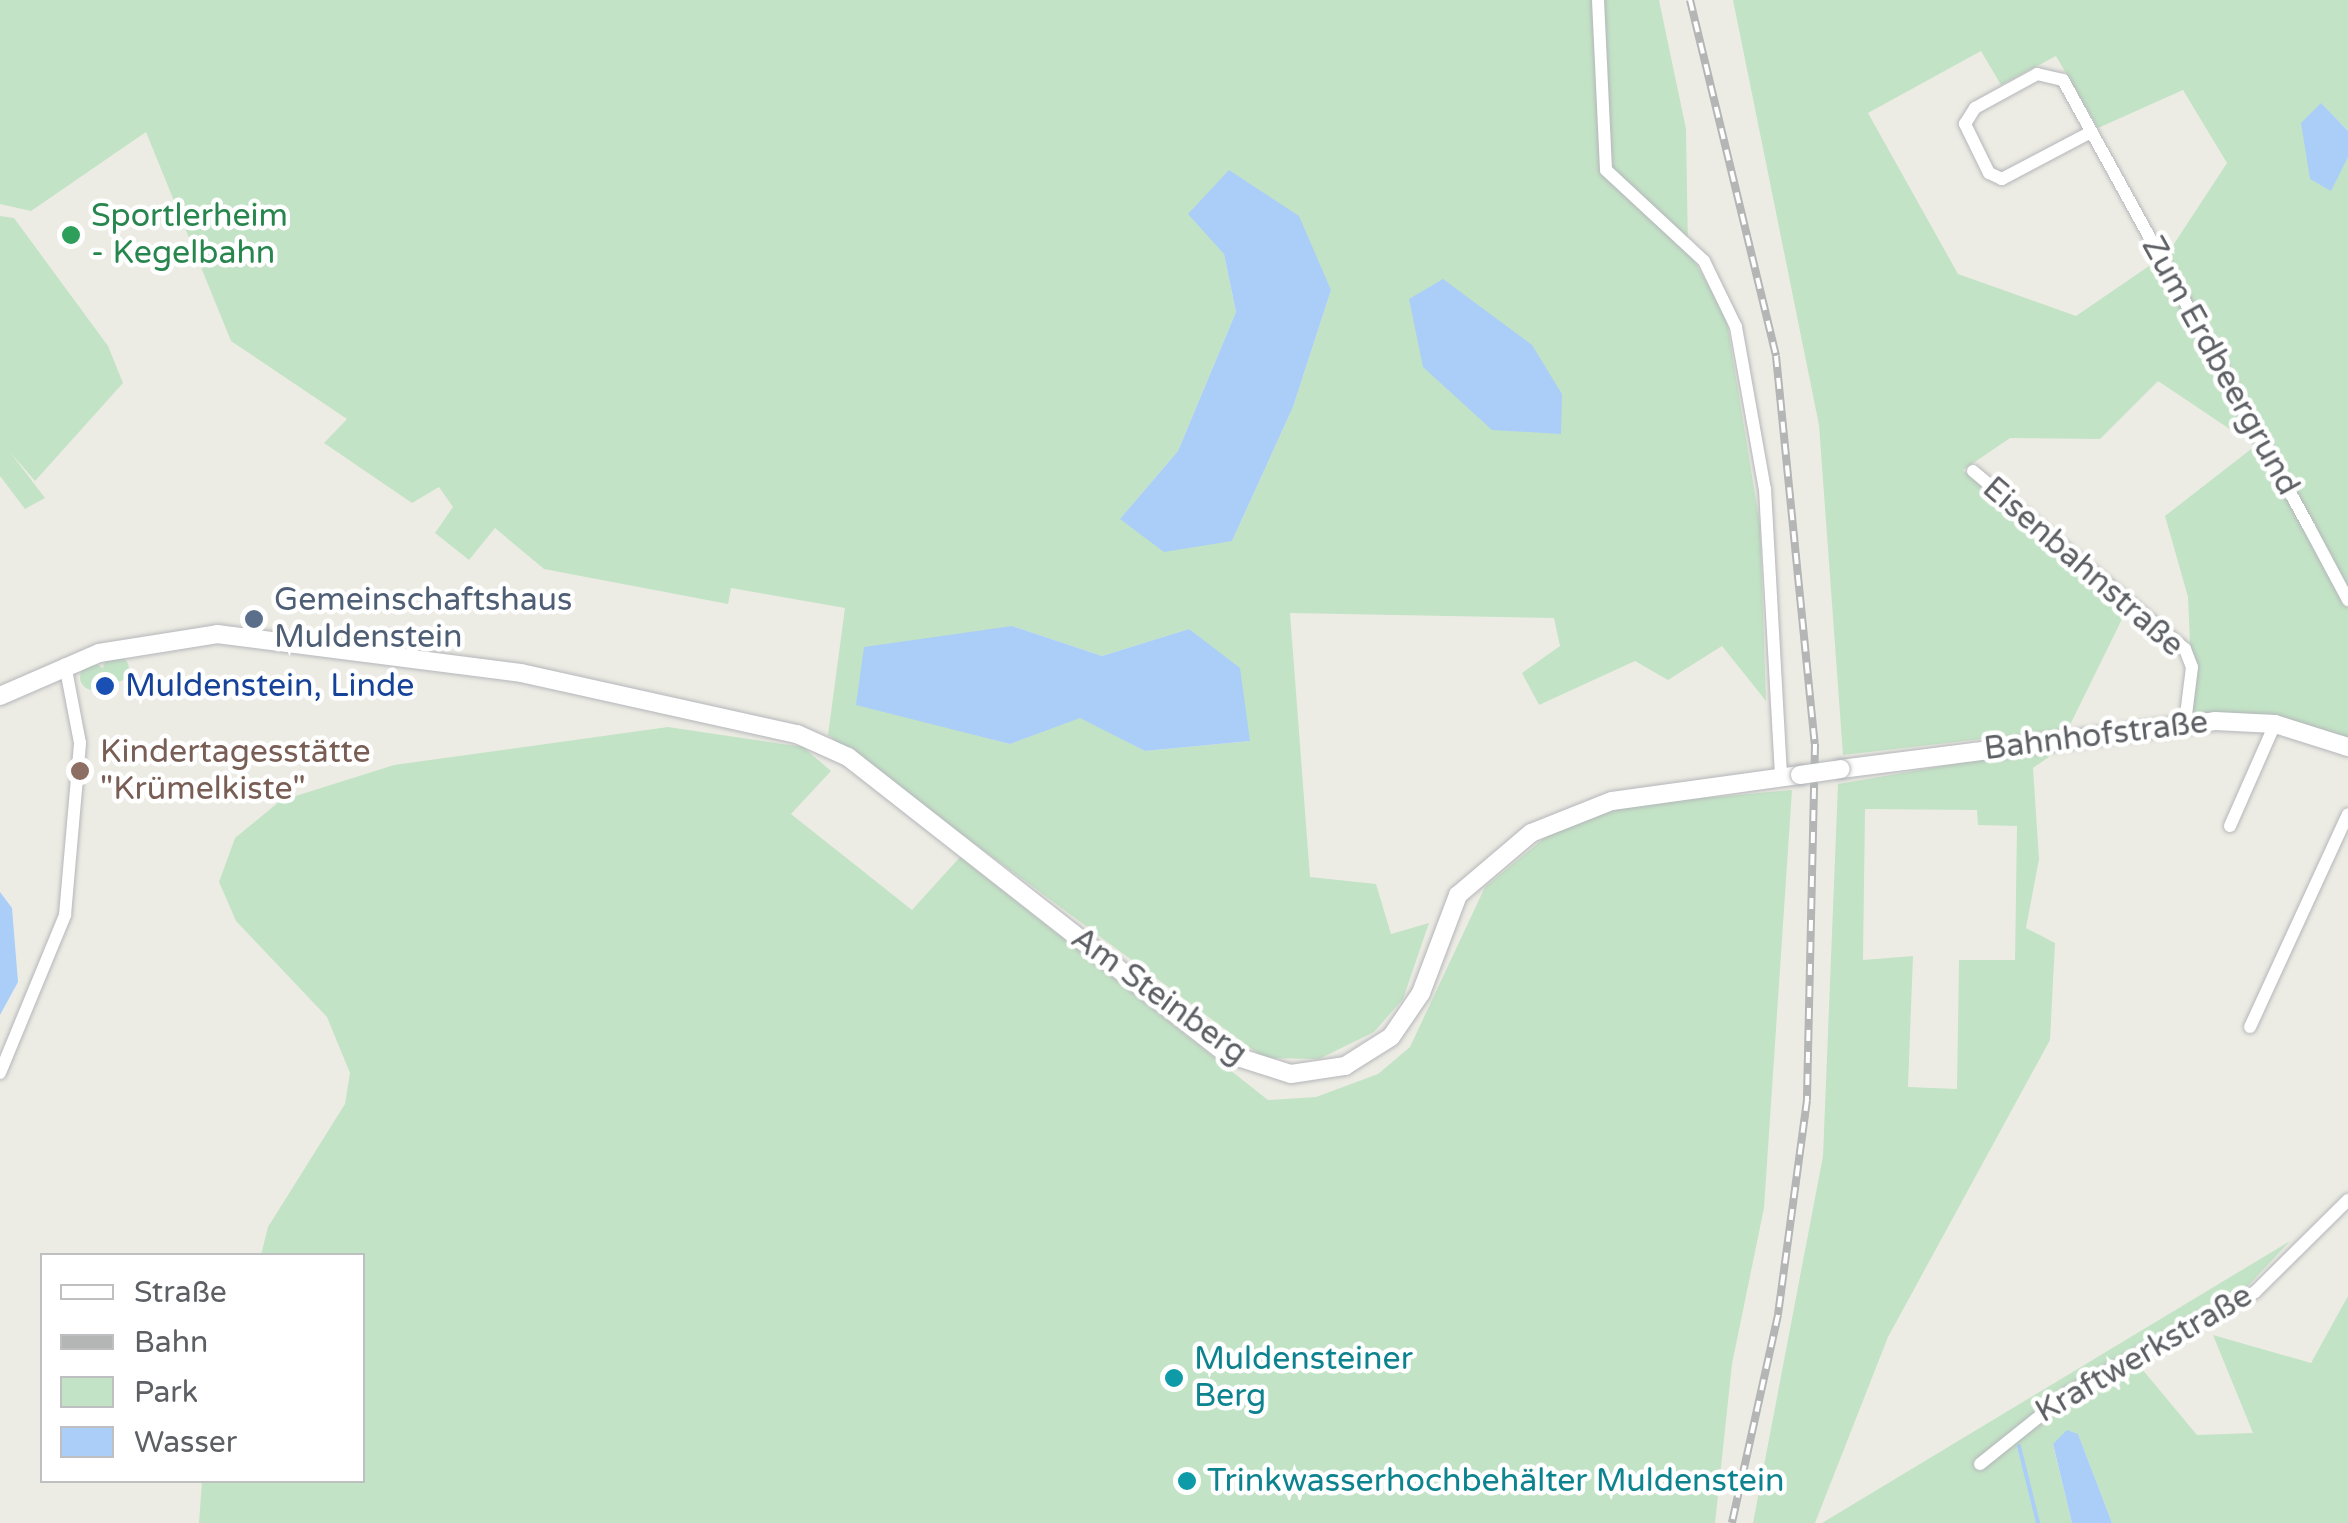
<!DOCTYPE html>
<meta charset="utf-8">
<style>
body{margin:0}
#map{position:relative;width:2348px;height:1523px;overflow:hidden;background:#edece4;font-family:"Varela Round",sans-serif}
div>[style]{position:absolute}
.green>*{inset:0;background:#c3e3c6}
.round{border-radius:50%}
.water>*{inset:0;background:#aacef8}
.stream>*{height:4px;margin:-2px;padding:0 2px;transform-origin:2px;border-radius:2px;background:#aacef8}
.roads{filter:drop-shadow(0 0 2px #b4b6ba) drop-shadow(0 0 2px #b4b6ba)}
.street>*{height:12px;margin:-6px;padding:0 6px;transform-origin:6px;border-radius:6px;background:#fff}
.secondary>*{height:18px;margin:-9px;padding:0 9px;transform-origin:9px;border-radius:9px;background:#fff}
.rail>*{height:8px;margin-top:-4px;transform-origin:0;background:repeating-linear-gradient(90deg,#fff 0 11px,#b4b5b5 0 22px);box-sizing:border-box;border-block:2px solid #b4b5b5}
.bridges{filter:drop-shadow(0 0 2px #b3b6ba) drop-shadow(0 0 2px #b3b6ba)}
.secondary-bridge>*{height:18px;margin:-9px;padding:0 9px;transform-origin:9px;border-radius:9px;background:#fff}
.dots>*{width:28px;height:28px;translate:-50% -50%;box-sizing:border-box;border:5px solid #fff;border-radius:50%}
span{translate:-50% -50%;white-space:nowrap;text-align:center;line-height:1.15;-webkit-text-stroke:9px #fff;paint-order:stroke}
.leisure-label{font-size:32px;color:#27864d}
.left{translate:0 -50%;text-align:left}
.street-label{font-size:32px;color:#5c5f63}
.service-label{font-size:32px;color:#4e5e75}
.transit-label{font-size:32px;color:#164399}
.education-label{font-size:32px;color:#785e54}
.culture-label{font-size:32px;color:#0d838f}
.legend{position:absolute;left:40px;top:1253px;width:325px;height:230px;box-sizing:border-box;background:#fff;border:2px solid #bebfc1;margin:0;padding:12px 18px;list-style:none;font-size:30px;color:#5c5f63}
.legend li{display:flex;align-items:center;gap:20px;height:50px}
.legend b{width:50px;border:2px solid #bebfc1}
</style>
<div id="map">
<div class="green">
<div style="clip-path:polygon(evenodd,0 0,1659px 0,1686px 129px,1688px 250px,1726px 316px,1760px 525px,1766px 701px,1722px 646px,1668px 680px,1635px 661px,1539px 705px,1522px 673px,1560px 646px,1554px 618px,1290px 613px,1310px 877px,1376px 884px,1391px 934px,1429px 923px,1403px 999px,1374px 1032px,1319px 1059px,1264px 1058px,828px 735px,845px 608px,731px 588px,728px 604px,544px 569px,495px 528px,469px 560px,435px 533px,453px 507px,439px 487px,412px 503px,324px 443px,347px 419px,231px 341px,146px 132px,31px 211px,0 204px,0 0,1224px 254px,1331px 290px,1293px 407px,1232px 541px,1121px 518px,1178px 451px,1236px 312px,1224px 254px,0 0,1012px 626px,1102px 656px,1189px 629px,1250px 741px,1145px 751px,1080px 717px,1010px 744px,972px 734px,1012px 626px)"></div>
<div style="clip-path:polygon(evenodd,1733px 0,2348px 0,2348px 131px,2321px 103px,2334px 177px,2348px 157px,2348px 738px,2277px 715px,2193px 713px,2188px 597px,2165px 516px,2255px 446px,2158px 381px,2100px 439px,2010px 438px,1963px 470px,2127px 609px,2068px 729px,1843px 755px,1819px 425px,1733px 0,1981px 51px,2001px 85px,2056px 56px,2098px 128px,2183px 90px,2227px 163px,2168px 253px,2076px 316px,1958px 274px,1868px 113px,1981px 51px)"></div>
<div style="clip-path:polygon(0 216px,14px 218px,108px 346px,123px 383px,35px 481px,10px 452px,45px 498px,25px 509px,0 476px)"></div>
<div class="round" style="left:103px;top:656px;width:26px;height:26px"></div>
<div class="round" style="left:80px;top:664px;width:26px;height:26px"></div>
<div style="clip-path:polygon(668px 727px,803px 747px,831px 771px,791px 814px,912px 910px,960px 857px,1268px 1100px,1316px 1097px,1378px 1074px,1410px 1047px,1485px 887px,1560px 825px,1620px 806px,1792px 790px,1764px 1208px,1732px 1364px,1715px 1523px,199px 1523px,202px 1481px,362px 1480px,362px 1256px,261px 1255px,268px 1227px,345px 1104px,350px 1073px,327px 1017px,236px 921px,219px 882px,235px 838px,280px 801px,394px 765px)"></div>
<div style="clip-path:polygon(evenodd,2066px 745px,2033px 768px,2039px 859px,2026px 928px,2055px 943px,2050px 1040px,1888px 1337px,1815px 1523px,1753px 1523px,1823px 1156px,1838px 784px,2066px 745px,1865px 809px,1977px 810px,1978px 825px,2017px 826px,2015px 960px,1959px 960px,1957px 1089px,1908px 1087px,1913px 956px,1863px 960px,1865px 809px)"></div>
<div style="clip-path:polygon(2290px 1241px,2246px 1288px,2127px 1351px,2197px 1435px,2253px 1433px,2213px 1335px,2311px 1363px,2348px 1296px,2348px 1523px,2112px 1523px,2078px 1434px,2053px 1445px,2072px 1523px,1822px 1523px)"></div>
</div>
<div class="water">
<div style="clip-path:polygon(2321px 103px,2348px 131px,2348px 157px,2331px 191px,2310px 179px,2301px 123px)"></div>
<div style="clip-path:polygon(1229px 170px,1299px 216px,1331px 290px,1293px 407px,1232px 541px,1164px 552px,1120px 519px,1178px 451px,1236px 312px,1224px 254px,1188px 214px)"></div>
<div style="clip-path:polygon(1443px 279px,1532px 345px,1562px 394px,1561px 434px,1492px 430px,1423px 367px,1409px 299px)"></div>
<div style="clip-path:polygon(1012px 626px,1102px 656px,1189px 629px,1240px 668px,1250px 741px,1145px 751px,1080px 718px,1010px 744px,856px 705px,864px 647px)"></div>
<div style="clip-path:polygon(0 892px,12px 908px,18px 982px,0 1015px)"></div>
<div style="clip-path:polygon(2067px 1430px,2078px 1434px,2112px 1523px,2072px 1523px,2053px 1444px)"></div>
</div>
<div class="stream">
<div style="left:2019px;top:1446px;width:79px;rotate:76.1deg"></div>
</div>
<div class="roads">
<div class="street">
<div style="left:1598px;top:0;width:170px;rotate:87.3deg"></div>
<div style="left:1606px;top:170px;width:134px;rotate:42.9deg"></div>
<div style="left:1704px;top:261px;width:73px;rotate:64.1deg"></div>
<div style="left:1736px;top:327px;width:165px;rotate:79.9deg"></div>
<div style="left:1765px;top:489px;width:289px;rotate:86.8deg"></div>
<div style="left:2091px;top:132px;width:101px;rotate:152.2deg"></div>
<div style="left:2002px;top:179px;width:14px;rotate:-155deg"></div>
<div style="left:1989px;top:173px;width:55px;rotate:-116.1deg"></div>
<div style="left:1965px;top:124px;width:19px;rotate:-58deg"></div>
<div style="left:1975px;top:108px;width:71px;rotate:-28.7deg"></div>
<div style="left:2037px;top:74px;width:27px;rotate:13deg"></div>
<div style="left:2063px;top:80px;width:510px;rotate:61.17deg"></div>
<div style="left:2309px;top:527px;width:83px;rotate:61.9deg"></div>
<div style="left:1973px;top:471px;width:277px;rotate:40deg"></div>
<div style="left:2185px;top:649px;width:19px;rotate:69deg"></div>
<div style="left:2192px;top:667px;width:56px;rotate:97.1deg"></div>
<div style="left:2230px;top:826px;width:111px;rotate:-66.2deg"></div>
<div style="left:2250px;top:1027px;width:234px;rotate:-65.3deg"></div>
<div style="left:0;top:1073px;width:171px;rotate:-67.6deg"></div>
<div style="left:65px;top:915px;width:173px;rotate:-85deg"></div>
<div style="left:80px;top:743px;width:80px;rotate:-100.8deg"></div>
<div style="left:1980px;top:1464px;width:115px;rotate:-38.7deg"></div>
<div style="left:2070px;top:1392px;width:210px;rotate:-28.4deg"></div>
<div style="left:2255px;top:1292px;width:131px;rotate:-44.7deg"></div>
</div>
<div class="secondary">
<div style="left:0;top:696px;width:108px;rotate:-23.5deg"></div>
<div style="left:99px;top:653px;width:120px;rotate:-9.1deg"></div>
<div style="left:217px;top:634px;width:306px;rotate:7.3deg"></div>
<div style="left:521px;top:673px;width:283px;rotate:12.5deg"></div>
<div style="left:797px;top:734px;width:56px;rotate:24.3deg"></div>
<div style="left:848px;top:757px;width:479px;rotate:38.1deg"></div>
<div style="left:1225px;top:1053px;width:69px;rotate:17.7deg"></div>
<div style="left:1291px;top:1074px;width:55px;rotate:-8.4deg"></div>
<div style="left:1345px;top:1066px;width:54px;rotate:-32.2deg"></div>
<div style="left:1391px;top:1037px;width:53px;rotate:-55.7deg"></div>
<div style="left:1421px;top:993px;width:105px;rotate:-69.3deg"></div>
<div style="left:1458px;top:895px;width:96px;rotate:-40.3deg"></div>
<div style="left:1531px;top:833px;width:87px;rotate:-21.6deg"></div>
<div style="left:1612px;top:801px;width:190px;rotate:-7.9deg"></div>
<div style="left:1841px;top:769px;width:377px;rotate:-7.3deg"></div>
<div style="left:2215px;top:721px;width:60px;rotate:2.9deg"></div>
<div style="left:2275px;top:724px;width:77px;rotate:17.5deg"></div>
</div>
</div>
<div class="rail">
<div style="left:1690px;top:0;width:366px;rotate:76.4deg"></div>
<div style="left:1776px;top:356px;width:390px;rotate:84.3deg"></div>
<div style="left:1815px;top:744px;width:356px;rotate:91.3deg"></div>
<div style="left:1807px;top:1100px;width:217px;rotate:97.7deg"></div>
<div style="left:1778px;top:1315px;width:213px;rotate:102.5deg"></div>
</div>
<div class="bridges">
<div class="secondary-bridge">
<div style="left:1800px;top:775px;width:41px;rotate:-8.3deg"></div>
</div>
</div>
<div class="dots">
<div style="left:71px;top:235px;background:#2e9e5b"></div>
<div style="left:254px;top:619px;background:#5c6f8a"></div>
<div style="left:105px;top:686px;background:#1a4fb4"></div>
<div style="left:80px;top:771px;background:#8d6e63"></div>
<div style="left:1174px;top:1378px;background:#0f9aa8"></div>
<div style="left:1187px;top:1481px;background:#0f9aa8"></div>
</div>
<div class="leisure-label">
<span class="left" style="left:91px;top:235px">Sportlerheim<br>- Kegelbahn</span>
</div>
<div class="street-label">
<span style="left:2220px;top:366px;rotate:61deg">Zum Erdbeergrund</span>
<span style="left:2083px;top:567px;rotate:41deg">Eisenbahnstraße</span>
<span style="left:2096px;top:736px;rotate:-7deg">Bahnhofstraße</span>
<span style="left:1159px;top:996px;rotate:36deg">Am Steinberg</span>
<span style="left:2144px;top:1354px;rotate:-30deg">Kraftwerkstraße</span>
</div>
<div class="service-label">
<span class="left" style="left:274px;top:619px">Gemeinschaftshaus<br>Muldenstein</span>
</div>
<div class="transit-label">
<span class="left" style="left:125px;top:686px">Muldenstein, Linde</span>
</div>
<div class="education-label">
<span class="left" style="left:100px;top:771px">Kindertagesstätte<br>"Krümelkiste"</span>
</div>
<div class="culture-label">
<span class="left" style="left:1194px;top:1378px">Muldensteiner<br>Berg</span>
<span class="left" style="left:1207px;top:1481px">Trinkwasserhochbehälter Muldenstein</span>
</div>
<ul class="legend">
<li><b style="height:12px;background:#fff"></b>Straße</li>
<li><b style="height:12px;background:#b4b5b5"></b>Bahn</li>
<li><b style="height:28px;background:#c3e3c6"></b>Park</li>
<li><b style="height:28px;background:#aacef8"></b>Wasser</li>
</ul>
</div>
